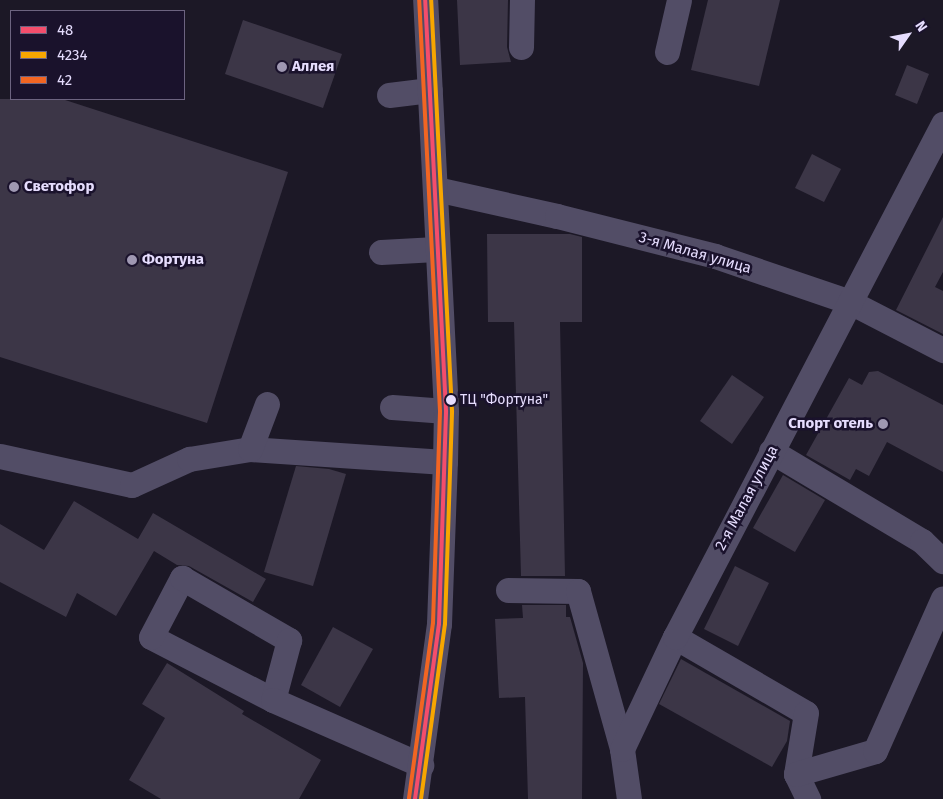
<!DOCTYPE html>
<meta charset="utf-8">
<style>
body{margin:0}
#map{position:relative;width:943px;height:799px;overflow:hidden;background:#1c1826;font-family:"Fira Sans",sans-serif}
div>[style]{position:absolute}
.building>*{inset:0;background:#3c3647}
.minor>*{height:25px;margin:-12.5px;padding:0 12.5px;transform-origin:12.5px;border-radius:12.5px;background:#524d66}
.bus-1>*{height:4px;margin:-2px;padding:0 2px;transform-origin:2px;border-radius:2px;background:#f44d6c}
.bus-2>*{height:4px;margin:-2px;padding:0 2px;transform-origin:2px;border-radius:2px;background:#f7a600}
.bus-3>*{height:4px;margin:-2px;padding:0 2px;transform-origin:2px;border-radius:2px;background:#f26522}
.dots>*{width:14px;height:14px;translate:-50% -50%;box-sizing:border-box;border:2px solid #1a122c;border-radius:50%}
span{translate:-50% -50%;white-space:nowrap;text-align:center;line-height:1.15;-webkit-text-stroke:5px #1a122c;paint-order:stroke}
.bus-label{font-size:14px;color:#e6ddfe}
.left{translate:0 -50%;text-align:left}
.poi-label{font-size:15px;color:#e6ddfe;font-weight:700}
.right{translate:-100% -50%;text-align:right}
.street-label{font-size:15px;color:#e6ddfe}
.legend{position:absolute;left:10px;top:10px;width:175px;height:90px;box-sizing:border-box;background:#1a122c;border:1px solid #6c6380;margin:0;padding:6px 9px;list-style:none;font-size:15px;color:#e6ddfe}
.legend li{display:flex;align-items:center;gap:10px;height:25px}
.legend b{width:25px;border:1px solid #6c6380}
.north{position:absolute;left:883px;top:10px;width:50px;height:50px;-webkit-text-stroke:4px #1a122c;paint-order:stroke;rotate:57deg;font-size:14px;font-weight:700;line-height:20px;text-align:center;color:#e6ddfe}
.north::after{content:'';display:block;margin:auto;width:18px;height:22px;background:#e6ddfe;clip-path:polygon(50% 0,100% 100%,50% 72%,0 100%)}
</style>
<div id="map">
<div class="building">
<div style="clip-path:polygon(457px 0,508px 0,507px 47px,511px 62px,460px 65px)"></div>
<div style="clip-path:polygon(708px 0,780px 0,759px 86px,691px 70px)"></div>
<div style="clip-path:polygon(243px 20px,342px 54px,323px 108px,225px 74px)"></div>
<div style="clip-path:polygon(907px 65px,929px 74px,917px 104px,895px 95px)"></div>
<div style="clip-path:polygon(0 99px,62px 99px,288px 172px,207px 423px,0 357px)"></div>
<div style="clip-path:polygon(812px 154px,841px 169px,824px 202px,795px 188px)"></div>
<div style="clip-path:polygon(943px 217px,943px 272px,935px 287px,943px 291px,943px 334px,896px 310px)"></div>
<div style="clip-path:polygon(487px 234px,570px 234px,582px 237px,582px 322px,560px 322px,565px 576px,521px 576px,514px 322px,488px 322px)"></div>
<div style="clip-path:polygon(878px 371px,943px 405px,943px 472px,887px 442px,869px 476px,856px 469px,850px 480px,806px 455px,849px 378px,862px 385px,869px 372px)"></div>
<div style="clip-path:polygon(732px 375px,764px 397px,732px 444px,700px 421px)"></div>
<div style="clip-path:polygon(296px 466px,329px 469px,346px 474px,313px 586px,264px 572px)"></div>
<div style="clip-path:polygon(783px 475px,825px 500px,795px 552px,753px 528px)"></div>
<div style="clip-path:polygon(74px 501px,138px 539px,153px 513px,266px 579px,253px 602px,189px 566px,177px 565px,154px 551px,116px 616px,77px 593px,66px 617px,0 582px,0 524px,44px 550px)"></div>
<div style="clip-path:polygon(735px 566px,769px 583px,738px 646px,704px 629px)"></div>
<div style="clip-path:polygon(522px 605px,566px 605px,566px 617px,570px 617px,583px 663px,582px 799px,528px 799px,525px 697px,499px 698px,495px 619px,523px 618px)"></div>
<div style="clip-path:polygon(333px 627px,373px 649px,340px 707px,301px 685px)"></div>
<div style="clip-path:polygon(681px 659px,790px 721px,787px 741px,772px 767px,659px 704px)"></div>
<div style="clip-path:polygon(167px 663px,244px 711px,242px 714px,321px 760px,299px 799px,161px 799px,129px 780px,165px 718px,142px 704px)"></div>
</div>
<div class="minor">
<div style="left:521px;top:47px;width:47px;rotate:-88.8deg"></div>
<div style="left:667px;top:52px;width:53px;rotate:-77deg"></div>
<div style="left:389px;top:95px;width:41px;rotate:-7deg"></div>
<div style="left:436px;top:189px;width:124px;rotate:12.6deg"></div>
<div style="left:557px;top:216px;width:163px;rotate:14.2deg"></div>
<div style="left:715px;top:256px;width:143px;rotate:18.8deg"></div>
<div style="left:850px;top:302px;width:105px;rotate:27.3deg"></div>
<div style="left:381px;top:252px;width:55px;rotate:-3.1deg"></div>
<div style="left:392px;top:407px;width:54px;rotate:4.2deg"></div>
<div style="left:250px;top:449px;width:195px;rotate:3.8deg"></div>
<div style="left:771px;top:451px;width:176px;rotate:30.8deg"></div>
<div style="left:922px;top:541px;width:29px;rotate:44deg"></div>
<div style="left:0;top:456px;width:135px;rotate:12.4deg"></div>
<div style="left:132px;top:485px;width:63px;rotate:-24.5deg"></div>
<div style="left:189px;top:459px;width:62px;rotate:-9.3deg"></div>
<div style="left:250px;top:449px;width:48px;rotate:-69.3deg"></div>
<div style="left:508px;top:590px;width:70px;rotate:0.8deg"></div>
<div style="left:578px;top:591px;width:164px;rotate:74.4deg"></div>
<div style="left:675px;top:637px;width:151px;rotate:30.1deg"></div>
<div style="left:806px;top:713px;width:62px;rotate:99.3deg"></div>
<div style="left:796px;top:774px;width:28px;rotate:64deg"></div>
<div style="left:273px;top:700px;width:137px;rotate:-152.7deg"></div>
<div style="left:151px;top:637px;width:67px;rotate:-62.3deg"></div>
<div style="left:182px;top:578px;width:124px;rotate:30.1deg"></div>
<div style="left:289px;top:640px;width:62px;rotate:104.9deg"></div>
<div style="left:273px;top:700px;width:162px;rotate:23.7deg"></div>
<div style="left:796px;top:774px;width:82px;rotate:-16.2deg"></div>
<div style="left:875px;top:751px;width:167px;rotate:-66deg"></div>
<div style="left:415px;top:799px;width:177px;rotate:-82.2deg"></div>
<div style="left:439px;top:624px;width:162px;rotate:-87.9deg"></div>
<div style="left:445px;top:462px;width:51px;rotate:-88.9deg"></div>
<div style="left:446px;top:411px;width:412px;rotate:-92.9deg"></div>
<div style="left:629px;top:799px;width:50px;rotate:-98deg"></div>
<div style="left:622px;top:749px;width:124px;rotate:-64.7deg"></div>
<div style="left:675px;top:637px;width:579px;rotate:-62.42deg"></div>
</div>
<div class="bus-1">
<div style="left:415px;top:799px;width:177px;rotate:-82.2deg"></div>
<div style="left:439px;top:624px;width:213px;rotate:-88.1deg"></div>
<div style="left:446px;top:411px;width:412px;rotate:-92.9deg"></div>
</div>
<div class="bus-2">
<div style="left:421px;top:799px;width:177px;rotate:-82.2deg"></div>
<div style="left:445px;top:624px;width:213px;rotate:-88.1deg"></div>
<div style="left:452px;top:411px;width:412px;rotate:-92.9deg"></div>
</div>
<div class="bus-3">
<div style="left:409px;top:798px;width:177px;rotate:-82.2deg"></div>
<div style="left:433px;top:623px;width:212px;rotate:-88.1deg"></div>
<div style="left:440px;top:411px;width:412px;rotate:-92.9deg"></div>
</div>
<div class="dots">
<div style="left:282px;top:67px;background:#9f98b2"></div>
<div style="left:14px;top:187px;background:#9f98b2"></div>
<div style="left:132px;top:260px;background:#9f98b2"></div>
<div style="left:451px;top:400px;background:#e6ddfe"></div>
<div style="left:883px;top:424px;background:#9f98b2"></div>
</div>
<div class="bus-label">
<span class="left" style="left:460px;top:400px">ТЦ "Фортуна"</span>
</div>
<div class="poi-label">
<span class="left" style="left:292px;top:67px">Аллея</span>
<span class="left" style="left:24px;top:187px">Светофор</span>
<span class="left" style="left:142px;top:260px">Фортуна</span>
<span class="right" style="left:873px;top:424px">Спорт отель</span>
</div>
<div class="street-label">
<span style="left:695px;top:253px;rotate:16deg">3-я Малая улица</span>
<span style="left:747px;top:498px;rotate:-62deg">2-я Малая улица</span>
</div>
<ul class="legend">
<li><b style="height:6px;background:#f44d6c"></b>48</li>
<li><b style="height:6px;background:#f7a600"></b>4234</li>
<li><b style="height:6px;background:#f26522"></b>42</li>
</ul>
<div class="north">N</div>
</div>
